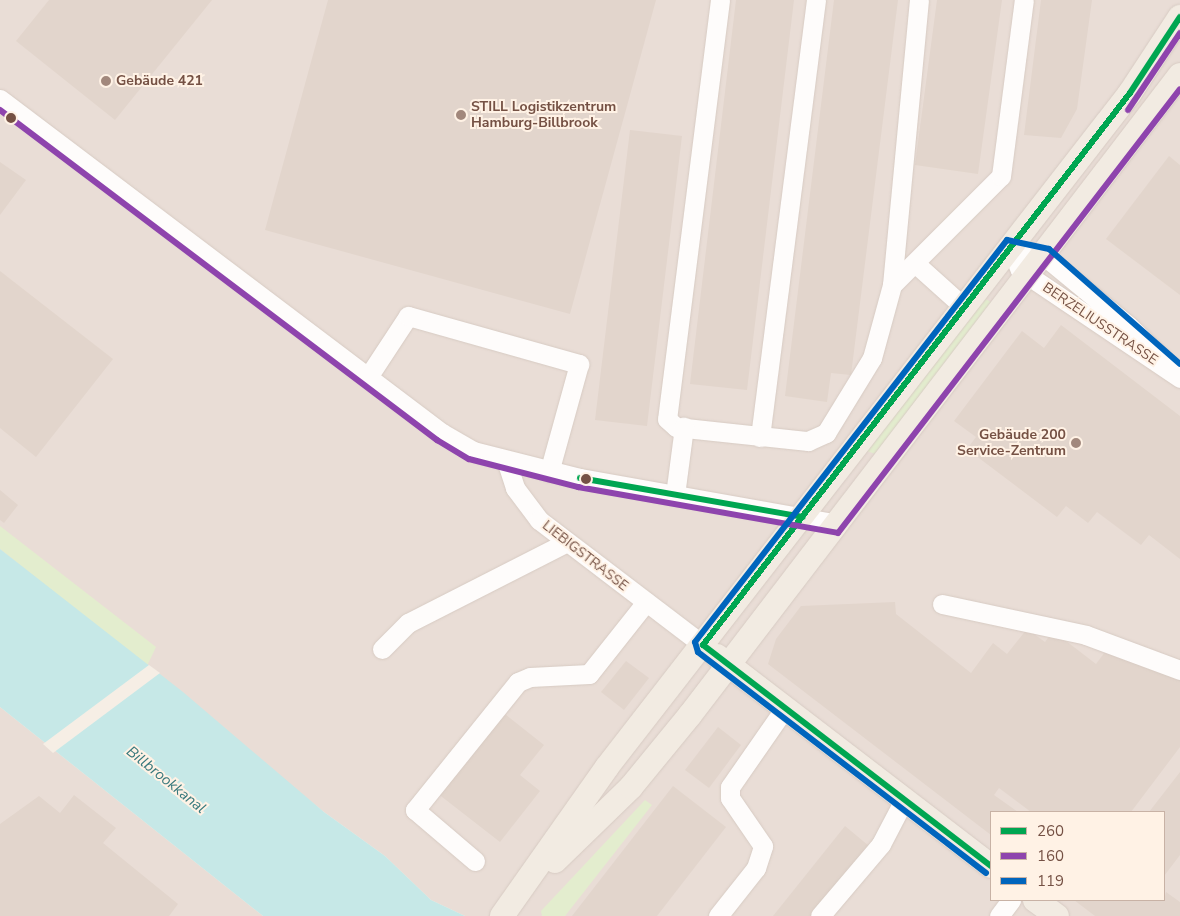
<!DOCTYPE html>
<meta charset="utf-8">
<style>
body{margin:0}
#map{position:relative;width:1180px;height:916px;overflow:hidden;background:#f6eee5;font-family:"Nunito Sans",sans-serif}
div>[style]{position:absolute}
.industrial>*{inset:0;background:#e9ddd6}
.green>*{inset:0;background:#e3edce}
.water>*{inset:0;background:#c6e8e7}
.pier>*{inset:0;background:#f6eee5}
.building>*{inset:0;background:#e2d5cc}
.roads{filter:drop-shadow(0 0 1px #d7cbc3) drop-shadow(0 0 1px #d7cbc3)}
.minor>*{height:19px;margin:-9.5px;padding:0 9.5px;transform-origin:9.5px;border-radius:9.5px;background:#fefcfb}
.major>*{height:24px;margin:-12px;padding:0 12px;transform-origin:12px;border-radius:12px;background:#f2ebe2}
.bus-1>*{height:6px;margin:-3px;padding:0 3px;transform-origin:3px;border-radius:3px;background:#00a651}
.bus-2>*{height:6px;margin:-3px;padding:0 3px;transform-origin:3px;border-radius:3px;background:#8e44ad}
.bus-3>*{height:6px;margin:-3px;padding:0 3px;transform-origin:3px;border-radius:3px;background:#0065bd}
.dots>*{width:14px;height:14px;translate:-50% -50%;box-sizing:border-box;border:2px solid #fff2e5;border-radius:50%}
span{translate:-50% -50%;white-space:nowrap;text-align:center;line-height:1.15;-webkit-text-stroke:4px #fff2e5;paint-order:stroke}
.poi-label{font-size:14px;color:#755144;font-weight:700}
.left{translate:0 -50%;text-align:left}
.right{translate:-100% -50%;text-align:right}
.street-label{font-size:14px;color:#755144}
.water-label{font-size:15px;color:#37787c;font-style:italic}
.legend{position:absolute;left:990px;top:811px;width:175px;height:90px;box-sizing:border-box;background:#fff2e5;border:1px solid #c8b2a5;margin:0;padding:6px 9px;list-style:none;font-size:15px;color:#755144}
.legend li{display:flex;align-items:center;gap:10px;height:25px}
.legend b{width:25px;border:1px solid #c8b2a5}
</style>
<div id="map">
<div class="industrial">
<div style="clip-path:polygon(evenodd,0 0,1180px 0,1180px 916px,465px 916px,431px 900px,385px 856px,324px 812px,0 549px,0 0,991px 812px,1164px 812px,1164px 900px,991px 900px,991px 812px)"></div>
<div style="clip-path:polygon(0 707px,263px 916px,0 916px)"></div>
</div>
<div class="green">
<div style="clip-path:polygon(984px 298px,994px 304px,878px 455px,867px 451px)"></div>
<div style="clip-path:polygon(0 526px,156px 647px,147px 666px,0 549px)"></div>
<div style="clip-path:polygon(645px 800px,652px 805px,565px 916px,542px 916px,541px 911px)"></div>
</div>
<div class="water">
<div style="clip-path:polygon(0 549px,183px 692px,324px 812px,385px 856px,431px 900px,465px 916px,263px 916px,0 707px)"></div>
</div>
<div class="pier">
<div style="clip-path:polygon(149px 665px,160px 673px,53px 753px,43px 744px)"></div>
</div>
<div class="building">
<div style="clip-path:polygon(49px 0,212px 0,115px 120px,16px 41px)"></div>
<div style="clip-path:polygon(328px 0,656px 0,570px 314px,265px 230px)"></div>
<div style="clip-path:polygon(736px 0,794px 0,747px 390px,690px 384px)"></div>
<div style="clip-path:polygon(834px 0,898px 0,851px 375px,831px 373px,827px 402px,785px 396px)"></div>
<div style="clip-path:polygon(937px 0,1002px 0,978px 174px,915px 165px)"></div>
<div style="clip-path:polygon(1041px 0,1092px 0,1077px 109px,1061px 138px,1024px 135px)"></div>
<div style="clip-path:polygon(630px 130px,682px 136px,647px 426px,595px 420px)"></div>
<div style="clip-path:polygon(1169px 156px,1180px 165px,1180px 295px,1106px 239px)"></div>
<div style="clip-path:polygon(0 162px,26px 180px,0 215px)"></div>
<div style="clip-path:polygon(0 271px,113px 359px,36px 457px,0 428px)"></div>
<div style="clip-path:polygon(1061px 325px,1180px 416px,1180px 559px,1149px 535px,1141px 545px,1097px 512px,1088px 523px,1066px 506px,1057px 517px,967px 449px,976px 437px,954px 421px,1022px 331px,1044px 348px)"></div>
<div style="clip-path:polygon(0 490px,18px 505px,4px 523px,0 520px)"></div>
<div style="clip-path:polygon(895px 602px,896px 614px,971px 673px,993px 643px,1007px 654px,1027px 629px,1045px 642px,1053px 631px,1096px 664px,1108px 648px,1180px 679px,1180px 747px,1131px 812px,1031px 812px,999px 788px,994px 795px,1018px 812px,991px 812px,991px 835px,768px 664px,776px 639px,801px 606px)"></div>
<div style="clip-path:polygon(626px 661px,649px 678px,624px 710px,601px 692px)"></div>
<div style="clip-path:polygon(501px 711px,544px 745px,520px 775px,540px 791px,500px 842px,437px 793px)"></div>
<div style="clip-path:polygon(718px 727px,741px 745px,709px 788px,685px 770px)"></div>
<div style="clip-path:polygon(1180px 772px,1180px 855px,1164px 876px,1164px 812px,1149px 812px)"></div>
<div style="clip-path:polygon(673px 786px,726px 827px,657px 916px,572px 916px)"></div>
<div style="clip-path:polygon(74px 795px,116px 828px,103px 843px,178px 904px,169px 916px,0 916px,0 824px,39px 796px,60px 813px)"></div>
<div style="clip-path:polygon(845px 826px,869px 846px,814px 916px,773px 916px)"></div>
<div style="clip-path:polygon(1166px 892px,1180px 902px,1180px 916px,1095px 916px,1074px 900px,1164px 900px)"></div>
</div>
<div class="roads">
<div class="minor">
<div style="left:720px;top:0;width:422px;rotate:97.2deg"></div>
<div style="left:667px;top:419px;width:12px;rotate:42deg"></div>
<div style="left:676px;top:427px;width:133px;rotate:6.1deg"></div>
<div style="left:808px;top:441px;width:20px;rotate:-24deg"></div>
<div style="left:826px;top:433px;width:88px;rotate:-58.5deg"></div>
<div style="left:872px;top:358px;width:76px;rotate:-74.7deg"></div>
<div style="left:892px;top:285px;width:154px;rotate:-45deg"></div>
<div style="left:1001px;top:176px;width:177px;rotate:-82.6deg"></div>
<div style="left:0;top:99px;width:554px;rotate:37.08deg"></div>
<div style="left:442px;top:433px;width:36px;rotate:30deg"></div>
<div style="left:473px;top:451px;width:110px;rotate:14.2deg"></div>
<div style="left:580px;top:478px;width:262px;rotate:10.1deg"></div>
<div style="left:917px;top:265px;width:64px;rotate:41.9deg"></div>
<div style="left:892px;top:285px;width:286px;rotate:-84.6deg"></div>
<div style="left:1180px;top:376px;width:71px;rotate:-135.6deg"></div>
<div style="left:1129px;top:326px;width:110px;rotate:-140.5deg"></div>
<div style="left:1044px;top:256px;width:34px;rotate:-166deg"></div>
<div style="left:1011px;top:248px;width:24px;rotate:68deg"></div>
<div style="left:1020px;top:270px;width:193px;rotate:34deg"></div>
<div style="left:368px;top:377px;width:73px;rotate:-56.7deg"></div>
<div style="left:408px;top:316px;width:178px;rotate:15.7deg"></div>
<div style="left:579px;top:364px;width:112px;rotate:105.5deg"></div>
<div style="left:760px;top:437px;width:441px;rotate:-82.7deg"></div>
<div style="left:507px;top:463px;width:26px;rotate:72deg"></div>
<div style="left:515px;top:488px;width:40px;rotate:53deg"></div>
<div style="left:539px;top:520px;width:206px;rotate:37.3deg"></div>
<div style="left:675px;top:495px;width:69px;rotate:-82.5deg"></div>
<div style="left:942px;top:604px;width:147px;rotate:12.1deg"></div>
<div style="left:1086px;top:635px;width:100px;rotate:20.4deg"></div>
<div style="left:382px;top:649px;width:37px;rotate:-45deg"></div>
<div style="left:408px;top:623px;width:178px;rotate:-27deg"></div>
<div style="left:475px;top:861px;width:79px;rotate:-139.6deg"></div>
<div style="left:415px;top:810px;width:164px;rotate:-51.2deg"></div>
<div style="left:518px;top:682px;width:13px;rotate:-23deg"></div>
<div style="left:530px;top:677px;width:59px;rotate:-2.9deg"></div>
<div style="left:589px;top:674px;width:92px;rotate:-51.6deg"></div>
<div style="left:718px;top:916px;width:61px;rotate:-51.6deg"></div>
<div style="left:756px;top:868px;width:23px;rotate:-72deg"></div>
<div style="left:763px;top:846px;width:58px;rotate:-124.5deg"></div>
<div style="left:730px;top:798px;width:11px;rotate:-90deg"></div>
<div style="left:730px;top:787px;width:96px;rotate:-55.2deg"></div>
<div style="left:820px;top:916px;width:94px;rotate:-49.7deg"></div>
<div style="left:881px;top:844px;width:50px;rotate:-62.4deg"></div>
<div style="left:999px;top:916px;width:20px;rotate:-53deg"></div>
</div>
<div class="major">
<div style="left:717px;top:656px;width:345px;rotate:37.5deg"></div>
<div style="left:555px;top:861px;width:106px;rotate:-44.2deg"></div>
<div style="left:631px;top:787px;width:93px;rotate:-50.7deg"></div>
<div style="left:690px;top:715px;width:806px;rotate:-52.56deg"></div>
<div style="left:1035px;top:900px;width:27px;rotate:36deg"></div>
<div style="left:502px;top:916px;width:182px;rotate:-54.8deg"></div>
<div style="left:607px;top:767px;width:853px;rotate:-52.19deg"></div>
<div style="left:1130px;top:93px;width:91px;rotate:-56.7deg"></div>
</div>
</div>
<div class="bus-1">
<div style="left:580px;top:478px;width:226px;rotate:9.9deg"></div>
<div style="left:991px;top:866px;width:363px;rotate:-142.5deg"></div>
<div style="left:703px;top:645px;width:698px;rotate:-52.28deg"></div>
<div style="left:1130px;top:93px;width:91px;rotate:-56.7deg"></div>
</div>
<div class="bus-2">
<div style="left:0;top:110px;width:548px;rotate:37.06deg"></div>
<div style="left:437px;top:440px;width:37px;rotate:31deg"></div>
<div style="left:469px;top:459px;width:113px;rotate:14.4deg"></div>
<div style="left:578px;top:487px;width:264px;rotate:10deg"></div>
<div style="left:838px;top:533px;width:560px;rotate:-52.39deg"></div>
<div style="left:1128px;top:110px;width:93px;rotate:-56deg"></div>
</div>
<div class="bus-3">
<div style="left:986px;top:873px;width:363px;rotate:-142.5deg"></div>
<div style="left:698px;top:652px;width:10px;rotate:-107deg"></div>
<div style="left:695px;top:642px;width:509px;rotate:-52.18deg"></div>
<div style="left:1007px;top:240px;width:43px;rotate:12.1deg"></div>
<div style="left:1049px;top:249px;width:174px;rotate:41.3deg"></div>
</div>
<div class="dots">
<div style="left:106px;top:81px;background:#a2887c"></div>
<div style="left:461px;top:115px;background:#a2887c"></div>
<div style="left:11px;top:118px;background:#755144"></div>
<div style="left:1076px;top:443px;background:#a2887c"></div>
<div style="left:586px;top:479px;background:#755144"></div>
</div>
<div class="poi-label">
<span class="left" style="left:116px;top:81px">Gebäude 421</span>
<span class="left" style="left:471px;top:115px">STILL Logistikzentrum<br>Hamburg-Billbrook</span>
<span class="right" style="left:1066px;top:443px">Gebäude 200<br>Service-Zentrum</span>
</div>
<div class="street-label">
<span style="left:1100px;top:324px;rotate:34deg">BERZELIUSSTRASSE</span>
<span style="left:585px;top:556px;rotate:38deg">LIEBIGSTRASSE</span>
</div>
<div class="water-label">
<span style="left:166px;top:780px;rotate:39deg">Billbrookkanal</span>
</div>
<ul class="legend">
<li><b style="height:6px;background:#00a651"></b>260</li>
<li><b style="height:6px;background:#8e44ad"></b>160</li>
<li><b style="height:6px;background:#0065bd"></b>119</li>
</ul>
</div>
